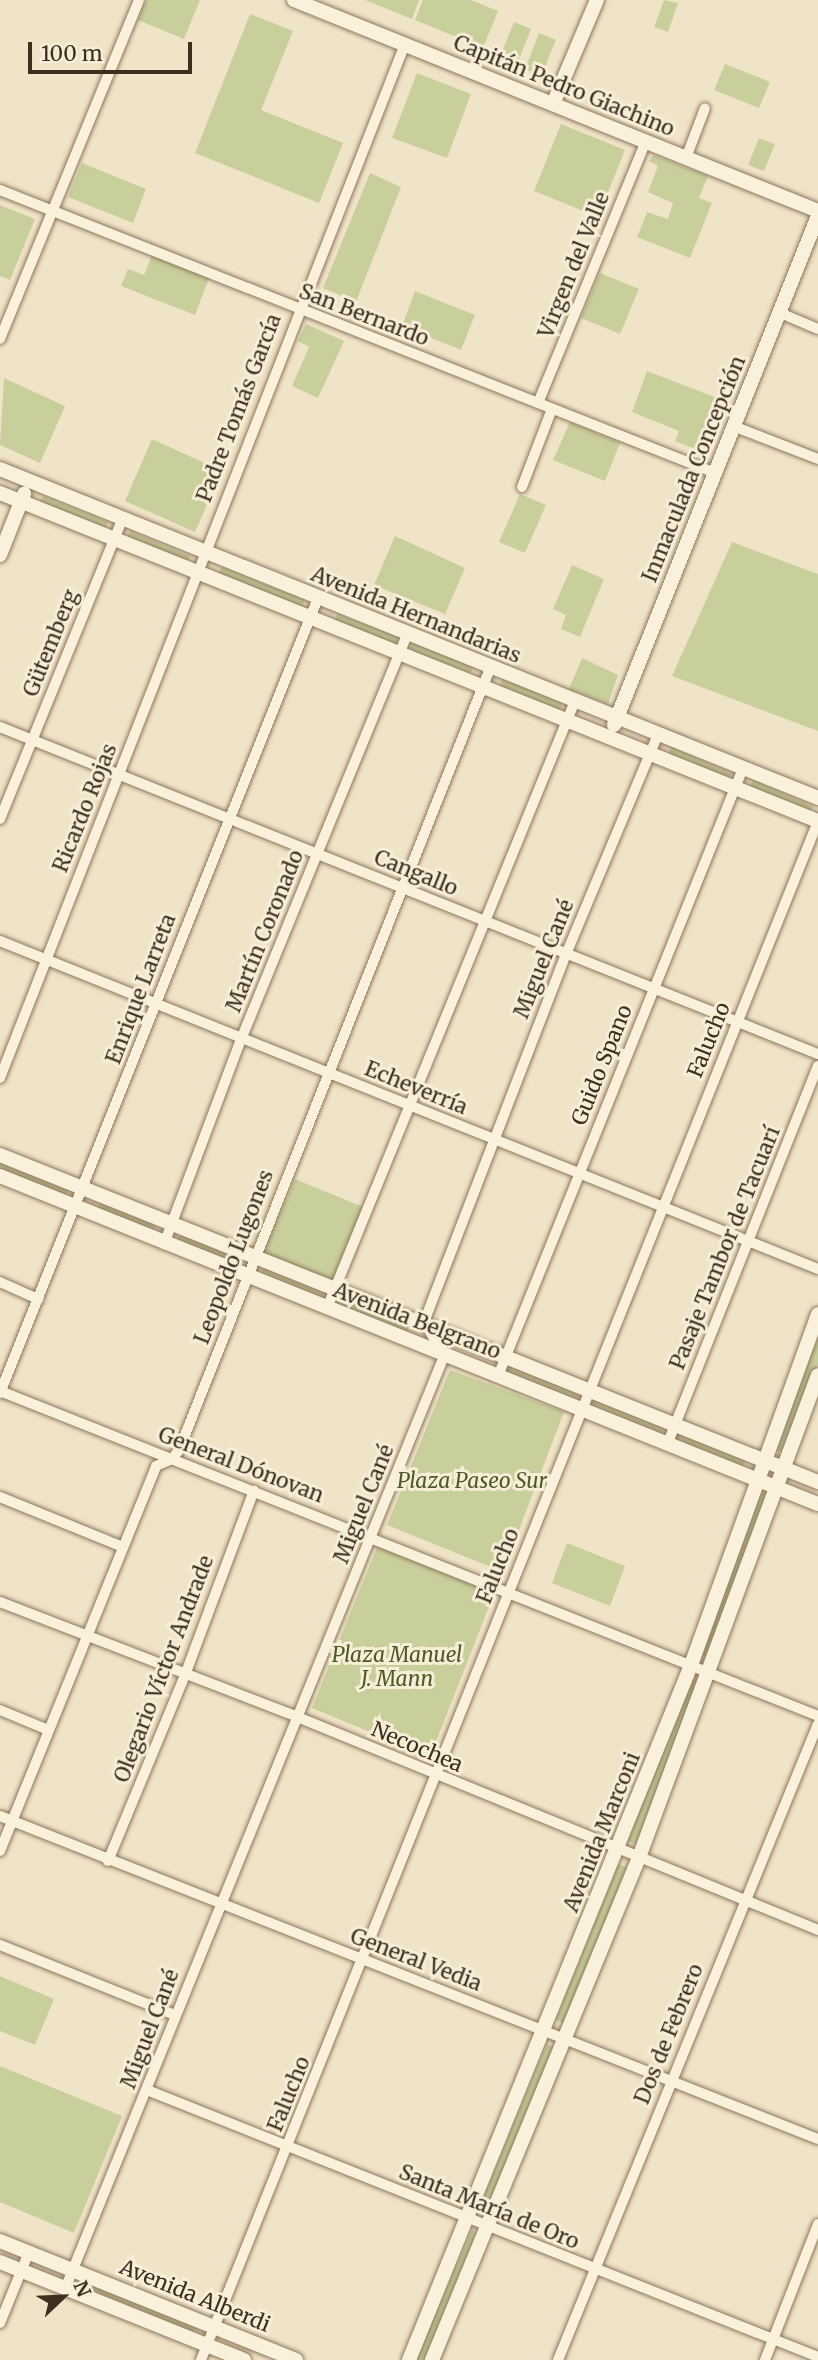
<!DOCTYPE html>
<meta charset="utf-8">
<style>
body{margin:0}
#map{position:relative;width:818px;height:2360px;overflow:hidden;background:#f0e4c8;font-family:Merriweather,serif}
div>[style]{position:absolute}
.green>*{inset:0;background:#c9cf9b}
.roads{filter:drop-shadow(0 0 2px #8d765c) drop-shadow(0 0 2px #8d765c)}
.street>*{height:10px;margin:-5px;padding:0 5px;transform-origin:5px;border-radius:5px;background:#faf1dc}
.secondary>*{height:14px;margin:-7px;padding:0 7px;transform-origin:7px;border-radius:7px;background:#faf1dc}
span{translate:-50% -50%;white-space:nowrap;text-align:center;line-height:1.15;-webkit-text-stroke:6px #f7eed8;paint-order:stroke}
.street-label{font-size:21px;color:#3d2e20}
.park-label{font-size:21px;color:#4d5a26;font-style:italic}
.north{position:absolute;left:28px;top:2262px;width:70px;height:70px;-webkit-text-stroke:5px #f7eed8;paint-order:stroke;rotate:67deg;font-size:19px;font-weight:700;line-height:28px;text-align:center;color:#3d2e20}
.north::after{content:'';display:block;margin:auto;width:24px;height:32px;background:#3d2e20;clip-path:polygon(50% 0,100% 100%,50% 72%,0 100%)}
.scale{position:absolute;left:28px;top:42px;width:164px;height:32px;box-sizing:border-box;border:4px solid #3d2e20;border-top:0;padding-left:9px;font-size:21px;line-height:24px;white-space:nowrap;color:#3d2e20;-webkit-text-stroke:5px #f7eed8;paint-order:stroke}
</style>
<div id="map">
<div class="green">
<div style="clip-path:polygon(146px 0,200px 0,184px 39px,138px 20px)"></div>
<div style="clip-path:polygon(365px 0,419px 0,412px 19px)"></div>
<div style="clip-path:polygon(423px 0,471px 0,498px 11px,483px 48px,415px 20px)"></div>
<div style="clip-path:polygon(664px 0,678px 3px,668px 32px,654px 27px)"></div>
<div style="clip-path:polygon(250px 14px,293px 31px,261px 110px,343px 143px,319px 203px,195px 153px)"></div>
<div style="clip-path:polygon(514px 22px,531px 29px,517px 64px,500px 57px)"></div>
<div style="clip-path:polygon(539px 33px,556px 40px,541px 76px,525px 69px)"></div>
<div style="clip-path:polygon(725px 64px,770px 82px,759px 108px,714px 90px)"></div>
<div style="clip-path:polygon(417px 73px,471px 94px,447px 158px,392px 138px)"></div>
<div style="clip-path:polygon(561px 124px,625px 150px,598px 217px,534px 191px)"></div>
<div style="clip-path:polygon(759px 138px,775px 144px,764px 171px,748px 165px)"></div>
<div style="clip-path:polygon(653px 155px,708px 176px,699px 198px,712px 203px,690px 258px,637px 237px,647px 212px,668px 219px,673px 203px,648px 192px,658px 166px,649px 161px)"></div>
<div style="clip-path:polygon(82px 163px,146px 189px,133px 223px,68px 197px)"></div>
<div style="clip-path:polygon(370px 173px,401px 187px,356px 302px,323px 288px)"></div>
<div style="clip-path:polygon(0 205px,35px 219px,10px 280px,0 276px)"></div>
<div style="clip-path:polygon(152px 255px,209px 278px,195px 315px,121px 286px,128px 269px,144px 275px)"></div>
<div style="clip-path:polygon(600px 273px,639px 289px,620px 334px,581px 318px)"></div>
<div style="clip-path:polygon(415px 291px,475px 315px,461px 350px,402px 326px)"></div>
<div style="clip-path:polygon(306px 324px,344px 341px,318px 398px,292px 386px,309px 347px,298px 341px)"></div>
<div style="clip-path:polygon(647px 371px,730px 403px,725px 416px,712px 411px,697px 450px,675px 441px,679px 431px,632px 412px)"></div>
<div style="clip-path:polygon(4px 378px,65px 406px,40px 463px,0 445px)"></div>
<div style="clip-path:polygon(570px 422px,620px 443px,605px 481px,553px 460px)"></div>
<div style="clip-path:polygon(152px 439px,222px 471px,195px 532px,125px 501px)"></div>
<div style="clip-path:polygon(520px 494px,546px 505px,525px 553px,499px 542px)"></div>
<div style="clip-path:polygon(43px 496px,108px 522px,105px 529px,40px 503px)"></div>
<div style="clip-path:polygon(130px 531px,190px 556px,187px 562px,127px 538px)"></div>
<div style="clip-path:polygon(395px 536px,465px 568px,445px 614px,374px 585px)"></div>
<div style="clip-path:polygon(732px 542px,818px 574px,818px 731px,672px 676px)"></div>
<div style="clip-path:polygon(572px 565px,604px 579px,580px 637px,561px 629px,566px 615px,553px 609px)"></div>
<div style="clip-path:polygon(221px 567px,305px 600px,302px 607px,219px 574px)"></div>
<div style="clip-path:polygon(337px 614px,398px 637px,395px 644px,335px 620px)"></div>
<div style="clip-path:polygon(413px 643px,473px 667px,471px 673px,410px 650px)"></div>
<div style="clip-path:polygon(582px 658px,618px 675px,608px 704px,569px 689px)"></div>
<div style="clip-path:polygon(502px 679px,563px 703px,560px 710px,500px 686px)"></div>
<div style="clip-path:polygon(671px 747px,731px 773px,728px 780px,668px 755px)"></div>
<div style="clip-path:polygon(753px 780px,813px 806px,810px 813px,750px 787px)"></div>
<div style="clip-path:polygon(0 1163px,69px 1189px,66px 1197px,0 1170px)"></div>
<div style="clip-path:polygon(295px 1179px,363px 1207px,333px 1281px,263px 1253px)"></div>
<div style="clip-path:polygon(100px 1203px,156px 1225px,155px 1230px,97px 1209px)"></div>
<div style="clip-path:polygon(180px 1235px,241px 1257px,238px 1264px,177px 1241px)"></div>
<div style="clip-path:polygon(264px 1267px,324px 1293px,322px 1300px,261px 1274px)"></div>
<div style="clip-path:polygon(338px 1298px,409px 1327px,405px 1336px,335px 1307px)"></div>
<div style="clip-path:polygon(818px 1334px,818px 1363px,785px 1453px,775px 1450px)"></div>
<div style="clip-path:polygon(510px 1363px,580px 1391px,577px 1400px,506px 1372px)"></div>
<div style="clip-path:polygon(450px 1370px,564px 1412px,503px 1572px,387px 1525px)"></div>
<div style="clip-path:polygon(594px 1398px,665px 1426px,661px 1435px,590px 1407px)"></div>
<div style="clip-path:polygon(676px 1431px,747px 1459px,743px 1467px,673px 1439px)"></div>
<div style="clip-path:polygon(760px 1492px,771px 1495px,711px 1659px,701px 1655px)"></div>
<div style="clip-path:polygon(567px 1543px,625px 1566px,610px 1606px,552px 1583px)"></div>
<div style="clip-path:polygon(378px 1545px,494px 1594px,430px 1757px,312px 1708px)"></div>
<div style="clip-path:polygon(693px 1679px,701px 1682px,636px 1844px,627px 1841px)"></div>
<div style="clip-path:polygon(618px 1864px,627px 1867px,565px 2024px,556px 2020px)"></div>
<div style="clip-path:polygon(0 1976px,54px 1999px,35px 2045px,0 2031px)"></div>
<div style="clip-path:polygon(547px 2044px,556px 2048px,490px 2207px,481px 2203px)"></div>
<div style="clip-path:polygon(0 2066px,122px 2116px,74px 2233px,0 2202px)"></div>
<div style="clip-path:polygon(472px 2230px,479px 2234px,424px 2360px,416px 2360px)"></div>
<div style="clip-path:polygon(88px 2280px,197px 2326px,194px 2333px,85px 2287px)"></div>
</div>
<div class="roads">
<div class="street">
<div style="left:686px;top:158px;width:53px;rotate:-69.2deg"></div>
<div style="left:0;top:190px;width:769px;rotate:21.59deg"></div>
<div style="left:778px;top:312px;width:43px;rotate:23deg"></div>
<div style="left:0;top:339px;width:366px;rotate:-67.7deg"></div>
<div style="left:538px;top:403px;width:283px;rotate:-67.6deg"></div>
<div style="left:733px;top:426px;width:91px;rotate:21.2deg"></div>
<div style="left:522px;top:487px;width:84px;rotate:-69deg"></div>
<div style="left:0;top:727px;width:881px;rotate:21.79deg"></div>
<div style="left:0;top:819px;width:323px;rotate:-67.8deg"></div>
<div style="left:0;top:941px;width:881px;rotate:21.85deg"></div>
<div style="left:0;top:1078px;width:1110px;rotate:-68.61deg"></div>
<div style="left:164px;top:1244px;width:221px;rotate:-69.4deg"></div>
<div style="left:242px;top:1037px;width:435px;rotate:-67.7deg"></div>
<div style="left:0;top:1282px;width:42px;rotate:24.1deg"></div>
<div style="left:327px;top:1308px;width:656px;rotate:-67.78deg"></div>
<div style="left:498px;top:1376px;width:656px;rotate:-68.05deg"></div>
<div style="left:0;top:1391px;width:880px;rotate:21.67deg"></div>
<div style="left:0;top:1393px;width:856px;rotate:-68.2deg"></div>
<div style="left:667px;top:1445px;width:408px;rotate:-68.3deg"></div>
<div style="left:0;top:1497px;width:133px;rotate:22.1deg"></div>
<div style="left:0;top:1602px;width:316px;rotate:21.1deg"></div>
<div style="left:295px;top:1716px;width:565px;rotate:22.25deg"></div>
<div style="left:0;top:1710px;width:52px;rotate:22.6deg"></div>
<div style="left:0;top:1816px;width:879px;rotate:21.55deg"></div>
<div style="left:0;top:1851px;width:415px;rotate:-67.9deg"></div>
<div style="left:156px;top:1466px;width:17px;rotate:-24deg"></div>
<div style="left:172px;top:1459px;width:11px;rotate:-52deg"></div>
<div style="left:179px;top:1450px;width:844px;rotate:-68.3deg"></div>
<div style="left:108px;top:1861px;width:201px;rotate:-67.5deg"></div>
<div style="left:185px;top:1675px;width:197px;rotate:-69.5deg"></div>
<div style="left:0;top:1945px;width:188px;rotate:21.8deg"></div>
<div style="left:147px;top:2090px;width:722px;rotate:21.7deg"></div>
<div style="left:65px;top:2289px;width:1007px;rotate:-67.89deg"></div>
<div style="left:444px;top:1356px;width:39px;rotate:-120deg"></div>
<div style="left:424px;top:1322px;width:397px;rotate:-68.9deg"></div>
<div style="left:567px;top:952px;width:236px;rotate:-67.3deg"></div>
<div style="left:0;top:2323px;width:77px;rotate:-67.8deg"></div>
<div style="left:201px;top:2360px;width:1658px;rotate:-68.15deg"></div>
<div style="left:558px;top:2360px;width:687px;rotate:-67.77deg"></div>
<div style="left:765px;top:2360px;width:146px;rotate:-68.7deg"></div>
</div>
<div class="secondary">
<div style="left:294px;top:0;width:565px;rotate:21.93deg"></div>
<div style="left:553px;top:104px;width:113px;rotate:-67.1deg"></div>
<div style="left:0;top:469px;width:882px;rotate:21.91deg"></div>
<div style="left:0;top:493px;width:881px;rotate:21.85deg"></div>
<div style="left:0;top:555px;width:66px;rotate:-68.5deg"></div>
<div style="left:614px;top:725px;width:548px;rotate:-68.16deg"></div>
<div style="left:0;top:1155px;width:881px;rotate:21.79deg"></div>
<div style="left:0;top:1176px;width:881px;rotate:21.85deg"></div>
<div style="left:0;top:2241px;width:319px;rotate:21.9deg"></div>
<div style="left:0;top:2262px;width:263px;rotate:21.9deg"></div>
<div style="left:409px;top:2360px;width:750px;rotate:-67.91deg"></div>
<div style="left:691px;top:1665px;width:373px;rotate:-70.1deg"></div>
<div style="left:432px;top:2360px;width:541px;rotate:-67.61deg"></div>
<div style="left:638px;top:1860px;width:517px;rotate:-69.64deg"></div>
</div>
</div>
<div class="street-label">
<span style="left:564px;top:86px;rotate:22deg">Capitán Pedro Giachino</span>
<span style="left:574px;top:265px;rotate:-68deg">Virgen del Valle</span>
<span style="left:364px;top:315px;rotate:21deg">San Bernardo</span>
<span style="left:239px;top:408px;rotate:-69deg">Padre Tomás García</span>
<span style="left:694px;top:469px;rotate:-68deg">Inmaculada Concepción</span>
<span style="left:416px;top:615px;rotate:22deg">Avenida Hernandarias</span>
<span style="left:51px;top:643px;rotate:-68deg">Gütemberg</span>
<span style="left:85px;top:808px;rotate:-68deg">Ricardo Rojas</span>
<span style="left:416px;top:873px;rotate:22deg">Cangallo</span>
<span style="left:265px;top:931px;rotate:-68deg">Martín Coronado</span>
<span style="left:544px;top:959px;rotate:-68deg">Miguel Cané</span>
<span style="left:141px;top:989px;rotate:-69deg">Enrique Larreta</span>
<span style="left:709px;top:1040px;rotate:-68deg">Falucho</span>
<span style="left:602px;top:1065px;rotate:-68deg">Guido Spano</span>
<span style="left:416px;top:1088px;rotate:22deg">Echeverría</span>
<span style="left:725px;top:1248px;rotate:-68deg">Pasaje Tambor de Tacuarí</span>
<span style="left:234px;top:1257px;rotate:-69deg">Leopoldo Lugones</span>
<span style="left:417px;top:1321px;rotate:21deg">Avenida Belgrano</span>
<span style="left:241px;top:1465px;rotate:21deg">General Dónovan</span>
<span style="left:364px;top:1504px;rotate:-68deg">Miguel Cané</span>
<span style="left:498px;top:1566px;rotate:-68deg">Falucho</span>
<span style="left:164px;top:1669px;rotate:-69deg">Olegario Víctor Andrade</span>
<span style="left:417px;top:1747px;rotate:23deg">Necochea</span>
<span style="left:602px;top:1832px;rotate:-68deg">Avenida Marconi</span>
<span style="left:416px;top:1960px;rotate:21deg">General Vedia</span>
<span style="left:150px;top:2029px;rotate:-69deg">Miguel Cané</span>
<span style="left:669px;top:2034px;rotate:-68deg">Dos de Febrero</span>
<span style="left:289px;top:2094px;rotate:-68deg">Falucho</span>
<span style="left:489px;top:2207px;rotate:22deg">Santa María de Oro</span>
<span style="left:195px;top:2296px;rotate:22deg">Avenida Alberdi</span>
</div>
<div class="park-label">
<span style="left:472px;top:1481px">Plaza Paseo Sur</span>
<span style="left:397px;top:1667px">Plaza Manuel<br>J. Mann</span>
</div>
<div class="north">N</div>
<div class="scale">100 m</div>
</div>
